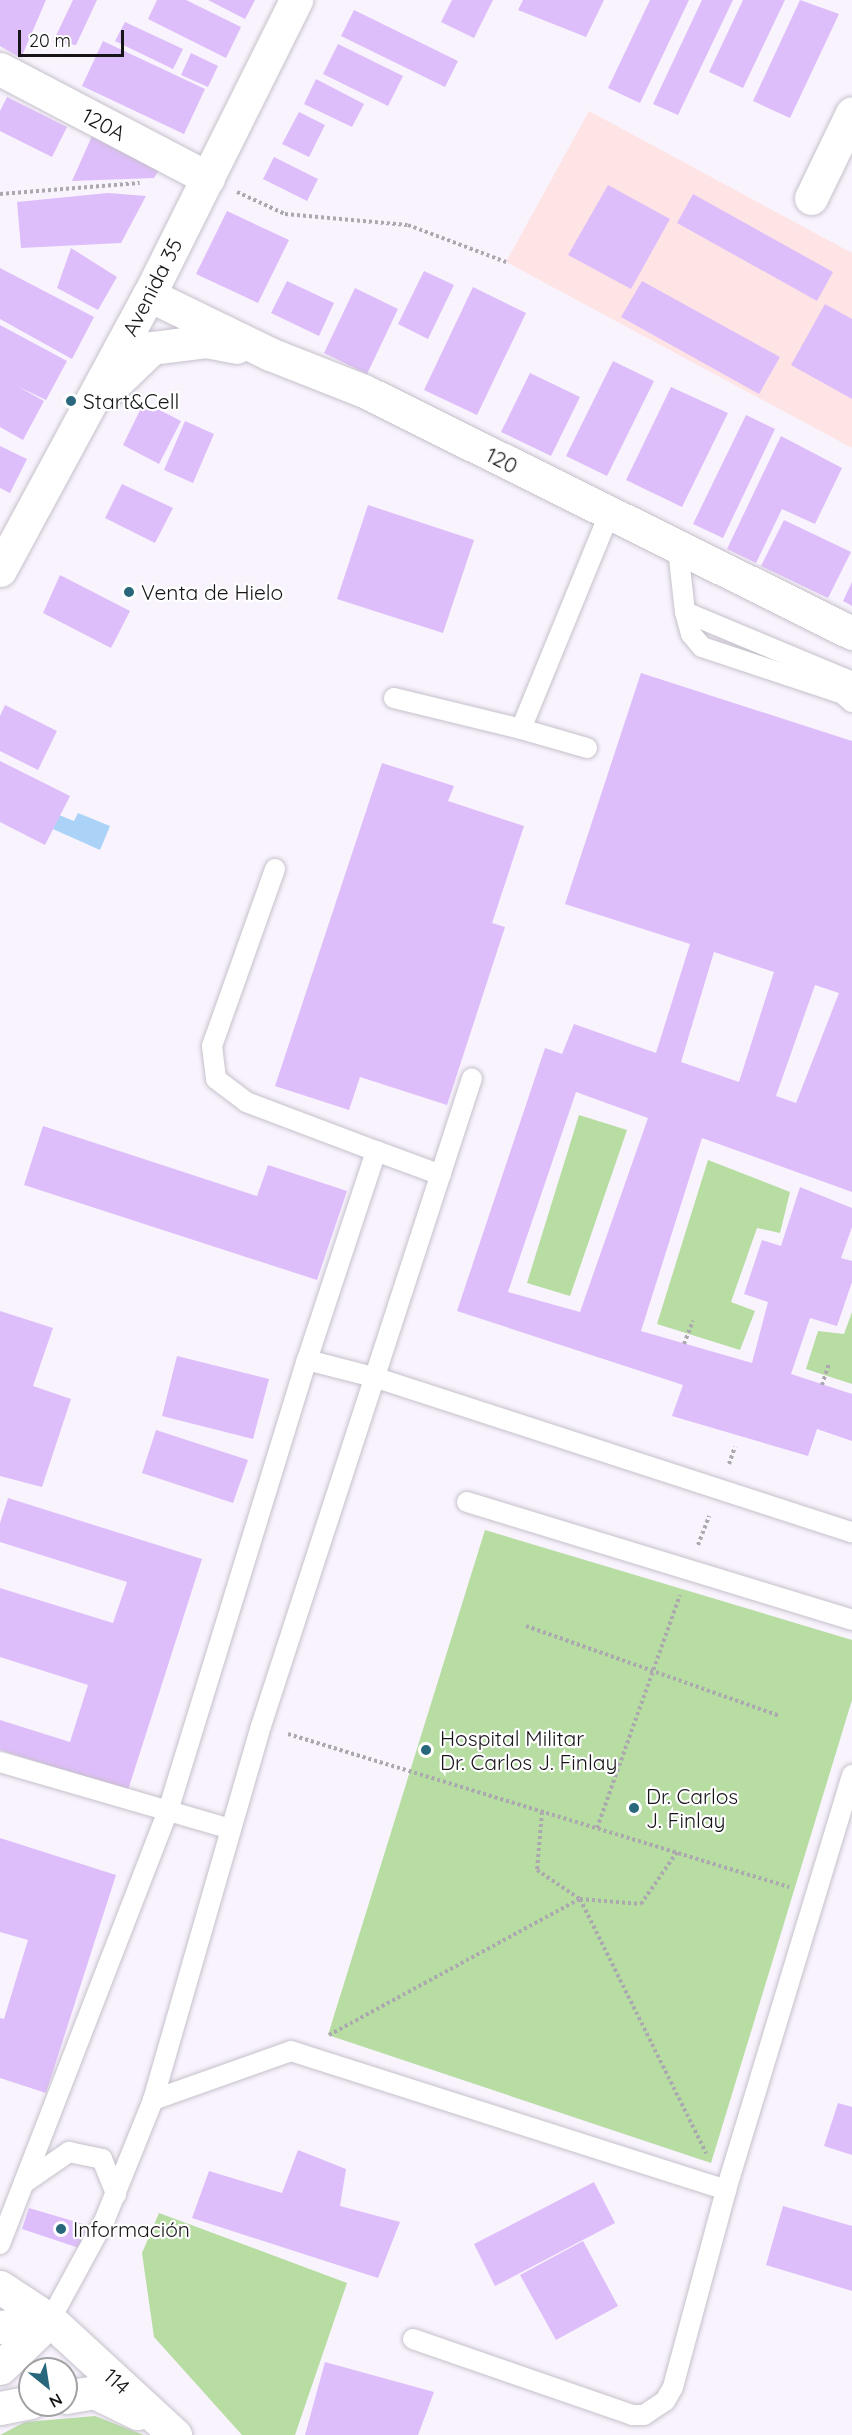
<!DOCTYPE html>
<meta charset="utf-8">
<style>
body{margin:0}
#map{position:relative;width:852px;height:2435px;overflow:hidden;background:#f8f3fd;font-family:Quicksand,sans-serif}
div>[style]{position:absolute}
.education>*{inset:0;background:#ffe4e6}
.green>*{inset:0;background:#b7dda3}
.water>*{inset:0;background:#abd3f7}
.building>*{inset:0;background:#debefa}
.path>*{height:4px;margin-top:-2px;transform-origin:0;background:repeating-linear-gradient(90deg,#aca8b0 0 3px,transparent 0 6px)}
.roads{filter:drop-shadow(0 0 2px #c6c1cb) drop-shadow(0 0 2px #c6c1cb)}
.service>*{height:20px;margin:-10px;padding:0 10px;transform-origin:10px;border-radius:10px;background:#fff}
.minor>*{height:33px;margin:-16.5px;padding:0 16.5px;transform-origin:16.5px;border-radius:16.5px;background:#fff}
.tertiary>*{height:33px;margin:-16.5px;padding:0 16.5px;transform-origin:16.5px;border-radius:16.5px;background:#fff}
.secondary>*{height:33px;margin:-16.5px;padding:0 16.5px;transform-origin:16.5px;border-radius:16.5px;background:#fff}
.dots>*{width:16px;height:16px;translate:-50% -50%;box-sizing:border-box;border:3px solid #fff;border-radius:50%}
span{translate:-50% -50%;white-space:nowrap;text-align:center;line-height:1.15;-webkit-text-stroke:4.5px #fff;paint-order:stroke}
.street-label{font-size:21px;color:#171518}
.poi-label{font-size:21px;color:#171518}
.left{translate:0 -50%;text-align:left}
.north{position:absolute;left:18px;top:2357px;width:60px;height:60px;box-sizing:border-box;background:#fff;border:2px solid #a2a1a3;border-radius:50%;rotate:150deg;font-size:16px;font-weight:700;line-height:24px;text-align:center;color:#171518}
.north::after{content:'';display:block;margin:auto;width:21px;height:27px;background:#28677c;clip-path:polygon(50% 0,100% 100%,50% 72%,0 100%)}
.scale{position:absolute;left:18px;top:30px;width:106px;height:27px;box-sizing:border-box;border:3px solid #171518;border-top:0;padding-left:8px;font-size:18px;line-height:21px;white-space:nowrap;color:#171518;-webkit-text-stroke:4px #fff;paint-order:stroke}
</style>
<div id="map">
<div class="education">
<div style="clip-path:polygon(589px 111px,852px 253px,852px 448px,506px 262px)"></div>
</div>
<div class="green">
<div style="clip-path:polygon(579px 1115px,627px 1130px,570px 1296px,527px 1283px)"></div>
<div style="clip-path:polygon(708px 1160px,790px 1192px,780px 1233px,757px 1228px,731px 1302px,755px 1311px,740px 1350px,657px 1324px)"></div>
<div style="clip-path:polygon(852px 1312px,852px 1384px,806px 1369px,818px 1331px,844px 1334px)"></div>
<div style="clip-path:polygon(485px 1530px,852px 1640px,852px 1700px,711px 2163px,328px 2035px)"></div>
<div style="clip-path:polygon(159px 2213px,347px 2283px,295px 2435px,242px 2435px,154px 2337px,142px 2253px)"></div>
<div style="clip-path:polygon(95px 2416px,144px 2435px,0 2435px,25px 2422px)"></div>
</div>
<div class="water">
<div style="clip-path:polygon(78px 813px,110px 826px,100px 850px,53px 829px,59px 815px,74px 821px)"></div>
</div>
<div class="building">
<div style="clip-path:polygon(0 0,46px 0,21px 58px,0 46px)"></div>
<div style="clip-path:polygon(73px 0,97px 0,76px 45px,53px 42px)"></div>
<div style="clip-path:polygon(157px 0,186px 0,241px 27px,226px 58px,148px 19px)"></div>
<div style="clip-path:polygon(208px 0,255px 0,245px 19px)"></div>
<div style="clip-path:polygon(452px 0,493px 0,474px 38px,441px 22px)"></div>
<div style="clip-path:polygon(523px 0,604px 0,586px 37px,518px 10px)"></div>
<div style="clip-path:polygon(650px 0,689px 0,640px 103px,608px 88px)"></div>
<div style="clip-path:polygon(702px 0,733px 0,678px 115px,653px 104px)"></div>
<div style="clip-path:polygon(743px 0,785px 0,743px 88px,709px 72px)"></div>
<div style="clip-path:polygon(800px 0,839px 14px,790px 118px,753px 101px)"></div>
<div style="clip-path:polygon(354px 10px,458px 61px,445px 87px,341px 36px)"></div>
<div style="clip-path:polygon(125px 22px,183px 49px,173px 69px,115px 41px)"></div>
<div style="clip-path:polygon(103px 41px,205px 89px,184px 134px,82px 86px)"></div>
<div style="clip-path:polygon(338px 44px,403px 76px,388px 106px,323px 74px)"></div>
<div style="clip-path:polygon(191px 53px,218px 66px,208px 87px,181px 75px)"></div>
<div style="clip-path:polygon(316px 79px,364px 104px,352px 127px,304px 104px)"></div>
<div style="clip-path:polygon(7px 97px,67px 127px,52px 157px,0 131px,0 111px)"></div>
<div style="clip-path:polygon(299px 112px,325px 125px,309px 157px,282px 144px)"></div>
<div style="clip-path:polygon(92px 136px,162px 165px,154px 178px,72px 181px)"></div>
<div style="clip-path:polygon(274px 157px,318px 179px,307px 201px,263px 179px)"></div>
<div style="clip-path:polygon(608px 185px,670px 219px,631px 289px,568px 255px)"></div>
<div style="clip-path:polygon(108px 193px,146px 196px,121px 243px,21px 248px,17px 202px)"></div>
<div style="clip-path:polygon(693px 194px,833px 272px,817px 301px,677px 223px)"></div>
<div style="clip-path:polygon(227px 211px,289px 240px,258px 303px,196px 274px)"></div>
<div style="clip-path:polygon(71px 248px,117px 277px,98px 310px,57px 288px)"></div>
<div style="clip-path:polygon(0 268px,94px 317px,72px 359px,0 319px)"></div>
<div style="clip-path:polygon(424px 271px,454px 285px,428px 339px,398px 324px)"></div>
<div style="clip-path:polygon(287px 281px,334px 303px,319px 336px,271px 313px)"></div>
<div style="clip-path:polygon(642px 281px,780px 357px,759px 394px,621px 317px)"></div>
<div style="clip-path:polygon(473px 287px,526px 313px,477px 415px,424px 390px)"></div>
<div style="clip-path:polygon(355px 288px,398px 309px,367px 374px,324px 353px)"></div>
<div style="clip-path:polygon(825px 304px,852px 319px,852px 399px,791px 365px)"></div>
<div style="clip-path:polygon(0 325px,67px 361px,46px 400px,17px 386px,44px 401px,23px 440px,0 427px)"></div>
<div style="clip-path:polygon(613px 361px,654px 381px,607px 476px,566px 456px)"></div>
<div style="clip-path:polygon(530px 373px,580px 397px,551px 456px,501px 432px)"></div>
<div style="clip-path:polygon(671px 387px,728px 413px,682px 507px,626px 480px)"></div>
<div style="clip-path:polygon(144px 402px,181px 421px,159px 464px,123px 445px)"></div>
<div style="clip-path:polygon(746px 415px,775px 429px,723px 538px,693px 524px)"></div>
<div style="clip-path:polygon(185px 421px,214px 434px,193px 483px,164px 470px)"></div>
<div style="clip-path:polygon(781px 436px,842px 468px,815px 524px,782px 509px,756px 563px,727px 549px)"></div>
<div style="clip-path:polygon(0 446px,27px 459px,10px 493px,0 488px)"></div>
<div style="clip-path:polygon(122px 484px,173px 508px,155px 543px,105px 518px)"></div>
<div style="clip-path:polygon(368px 505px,474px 540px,443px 633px,337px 599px)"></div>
<div style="clip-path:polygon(784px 520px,851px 552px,828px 598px,761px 566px)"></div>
<div style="clip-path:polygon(60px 575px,130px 611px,111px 648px,43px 613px)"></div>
<div style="clip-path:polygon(852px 582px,852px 606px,843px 601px)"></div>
<div style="clip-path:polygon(evenodd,641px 673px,852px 741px,852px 1192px,702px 1138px,641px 1331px,752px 1363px,768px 1302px,744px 1294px,762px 1240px,781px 1246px,800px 1187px,852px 1208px,852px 1227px,841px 1258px,852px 1261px,852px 1282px,837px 1326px,810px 1318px,791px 1374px,852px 1394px,852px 1441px,817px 1429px,808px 1456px,672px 1416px,683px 1385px,457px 1311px,545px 1048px,562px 1054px,574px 1024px,656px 1053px,690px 944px,565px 904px,641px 673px,714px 952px,774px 972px,739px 1082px,681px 1062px,714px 952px,641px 673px,815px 985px,839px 993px,796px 1103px,776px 1096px,815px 985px,641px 673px,576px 1092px,648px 1118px,580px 1312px,508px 1292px,576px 1092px)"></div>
<div style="clip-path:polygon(5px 705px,57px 731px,38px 770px,0 751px,0 716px)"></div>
<div style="clip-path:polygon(0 761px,70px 796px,45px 845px,0 822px)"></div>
<div style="clip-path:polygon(382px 763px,454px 786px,448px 801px,524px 826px,492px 923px,505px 927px,447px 1105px,360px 1077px,349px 1110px,275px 1086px)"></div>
<div style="clip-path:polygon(43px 1126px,257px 1196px,268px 1165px,347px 1191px,317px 1280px,24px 1185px)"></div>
<div style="clip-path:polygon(0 1311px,53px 1328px,33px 1386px,71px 1399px,42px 1487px,0 1476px)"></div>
<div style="clip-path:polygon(177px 1356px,269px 1379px,253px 1439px,162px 1416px)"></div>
<div style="clip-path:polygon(156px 1430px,248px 1460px,233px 1503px,142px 1473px)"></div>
<div style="clip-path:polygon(8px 1498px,202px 1559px,128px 1790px,0 1750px,0 1720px,70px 1742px,88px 1685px,0 1657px,0 1588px,113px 1623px,127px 1582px,0 1542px,0 1523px)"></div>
<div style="clip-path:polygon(0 1838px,116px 1875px,46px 2093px,0 2078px,0 2018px,4px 2019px,28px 1940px,0 1932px)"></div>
<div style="clip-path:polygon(838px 2103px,852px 2107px,852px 2155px,824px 2146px)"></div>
<div style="clip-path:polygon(298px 2150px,346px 2169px,340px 2206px,400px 2222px,378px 2278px,192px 2218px,209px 2171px,282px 2193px)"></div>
<div style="clip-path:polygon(594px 2182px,615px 2223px,495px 2286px,474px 2244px)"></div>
<div style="clip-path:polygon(783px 2206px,852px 2226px,852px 2291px,766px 2265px)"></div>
<div style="clip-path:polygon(29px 2208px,100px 2229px,88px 2251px,22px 2229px)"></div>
<div style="clip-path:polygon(583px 2241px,618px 2306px,556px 2340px,520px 2275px)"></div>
<div style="clip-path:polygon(325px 2362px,434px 2392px,418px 2435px,305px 2435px)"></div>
</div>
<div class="path">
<div style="left:237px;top:192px;width:53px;rotate:24.6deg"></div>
<div style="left:285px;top:214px;width:123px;rotate:5.1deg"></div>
<div style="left:408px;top:225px;width:105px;rotate:20.7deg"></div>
<div style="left:0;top:194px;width:140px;rotate:-4.5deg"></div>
<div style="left:684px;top:1344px;width:25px;rotate:-69deg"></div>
<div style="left:822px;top:1385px;width:22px;rotate:-72deg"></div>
<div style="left:729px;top:1464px;width:18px;rotate:-71deg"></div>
<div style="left:698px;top:1545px;width:31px;rotate:-69deg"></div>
<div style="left:526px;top:1626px;width:269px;rotate:19.5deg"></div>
<div style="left:288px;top:1734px;width:524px;rotate:16.98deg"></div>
<div style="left:542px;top:1812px;width:58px;rotate:94.9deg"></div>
<div style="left:537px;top:1870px;width:52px;rotate:34deg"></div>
<div style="left:580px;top:1899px;width:61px;rotate:4.7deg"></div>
<div style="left:641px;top:1904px;width:63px;rotate:-55.3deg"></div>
<div style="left:597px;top:1828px;width:247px;rotate:-70.4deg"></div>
<div style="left:329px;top:2035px;width:285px;rotate:-28.5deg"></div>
<div style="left:580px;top:1899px;width:284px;rotate:63.6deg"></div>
</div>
<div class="roads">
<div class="service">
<div style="left:678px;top:549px;width:63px;rotate:83.7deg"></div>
<div style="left:685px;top:612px;width:181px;rotate:22.7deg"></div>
<div style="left:685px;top:612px;width:23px;rotate:75deg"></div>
<div style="left:691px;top:634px;width:17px;rotate:50deg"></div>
<div style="left:702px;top:647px;width:149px;rotate:18.4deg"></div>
<div style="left:843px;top:694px;width:12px;rotate:42deg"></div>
<div style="left:394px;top:698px;width:131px;rotate:13.7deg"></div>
<div style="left:587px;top:748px;width:69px;rotate:-163.9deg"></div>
<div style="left:521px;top:729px;width:232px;rotate:-67.7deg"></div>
<div style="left:275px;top:869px;width:188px;rotate:109.6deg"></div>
<div style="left:212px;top:1046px;width:33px;rotate:83deg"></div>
<div style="left:216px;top:1079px;width:38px;rotate:37deg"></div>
<div style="left:246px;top:1102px;width:139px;rotate:20.7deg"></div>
<div style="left:307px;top:1360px;width:72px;rotate:14.4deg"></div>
<div style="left:377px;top:1378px;width:499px;rotate:18deg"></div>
<div style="left:467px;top:1502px;width:403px;rotate:17deg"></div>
<div style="left:0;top:1762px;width:240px;rotate:16.2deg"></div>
<div style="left:153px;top:2100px;width:146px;rotate:-19.5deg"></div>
<div style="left:291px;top:2051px;width:457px;rotate:17.7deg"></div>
<div style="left:726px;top:2190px;width:434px;rotate:-73.1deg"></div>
<div style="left:24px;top:2183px;width:55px;rotate:-34.6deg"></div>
<div style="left:69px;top:2152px;width:34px;rotate:12deg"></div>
<div style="left:102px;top:2159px;width:38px;rotate:68deg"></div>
<div style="left:0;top:2244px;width:464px;rotate:-68.8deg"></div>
<div style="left:168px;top:1811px;width:472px;rotate:-72.9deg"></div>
<div style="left:307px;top:1360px;width:220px;rotate:-71.7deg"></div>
<div style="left:376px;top:1151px;width:69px;rotate:20.3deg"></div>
<div style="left:50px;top:2320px;width:115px;rotate:-61.4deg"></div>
<div style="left:105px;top:2219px;width:128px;rotate:-68deg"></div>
<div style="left:153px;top:2100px;width:389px;rotate:-73.9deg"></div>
<div style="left:261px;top:1726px;width:681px;rotate:-71.96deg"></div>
<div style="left:413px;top:2339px;width:232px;rotate:19.1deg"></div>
<div style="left:632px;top:2415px;width:12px"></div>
<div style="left:644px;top:2415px;width:25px;rotate:-34deg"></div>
<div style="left:665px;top:2401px;width:16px;rotate:-60deg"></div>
<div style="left:673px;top:2387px;width:204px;rotate:-74.9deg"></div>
</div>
<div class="minor">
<div style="left:0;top:69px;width:235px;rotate:27.7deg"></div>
<div style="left:811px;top:198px;width:94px;rotate:-64.2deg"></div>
</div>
<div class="tertiary">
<div style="left:149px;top:295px;width:135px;rotate:26deg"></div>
<div style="left:270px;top:354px;width:101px;rotate:21.5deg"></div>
<div style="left:364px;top:391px;width:545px;rotate:26.38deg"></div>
<div style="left:108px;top:390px;width:61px;rotate:-43.7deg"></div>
<div style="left:152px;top:348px;width:54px;rotate:-7.4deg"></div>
<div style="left:206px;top:341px;width:31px;rotate:11deg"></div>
<div style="left:0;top:570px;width:313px;rotate:-61.6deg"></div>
<div style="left:149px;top:295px;width:330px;rotate:-63.5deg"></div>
</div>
<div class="secondary">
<div style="left:0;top:2287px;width:60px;rotate:33.4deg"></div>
<div style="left:50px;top:2320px;width:170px;rotate:42.6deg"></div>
<div style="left:0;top:2327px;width:50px;rotate:-8deg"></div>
<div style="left:0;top:2368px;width:69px;rotate:-43.8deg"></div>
<div style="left:66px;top:2397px;width:28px;rotate:-10deg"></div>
<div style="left:94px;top:2392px;width:48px;rotate:26deg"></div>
<div style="left:0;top:2408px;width:31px;rotate:-11deg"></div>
</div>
</div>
<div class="dots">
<div style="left:71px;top:401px;background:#28677c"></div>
<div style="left:129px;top:592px;background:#28677c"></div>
<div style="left:426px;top:1750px;background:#28677c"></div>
<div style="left:634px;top:1808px;background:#28677c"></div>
<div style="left:61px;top:2229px;background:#28677c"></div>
</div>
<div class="street-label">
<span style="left:104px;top:124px;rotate:28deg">120A</span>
<span style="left:152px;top:287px;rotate:-63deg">Avenida 35</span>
<span style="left:502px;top:460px;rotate:27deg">120</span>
<span style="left:117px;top:2381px;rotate:42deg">114</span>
</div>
<div class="poi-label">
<span class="left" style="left:83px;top:401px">Start&amp;Cell</span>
<span class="left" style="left:141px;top:592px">Venta de Hielo</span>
<span class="left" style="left:440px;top:1750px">Hospital Militar<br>Dr. Carlos J. Finlay</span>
<span class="left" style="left:646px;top:1808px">Dr. Carlos<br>J. Finlay</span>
<span class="left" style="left:73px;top:2229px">Información</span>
</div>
<div class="north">N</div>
<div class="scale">20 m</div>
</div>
